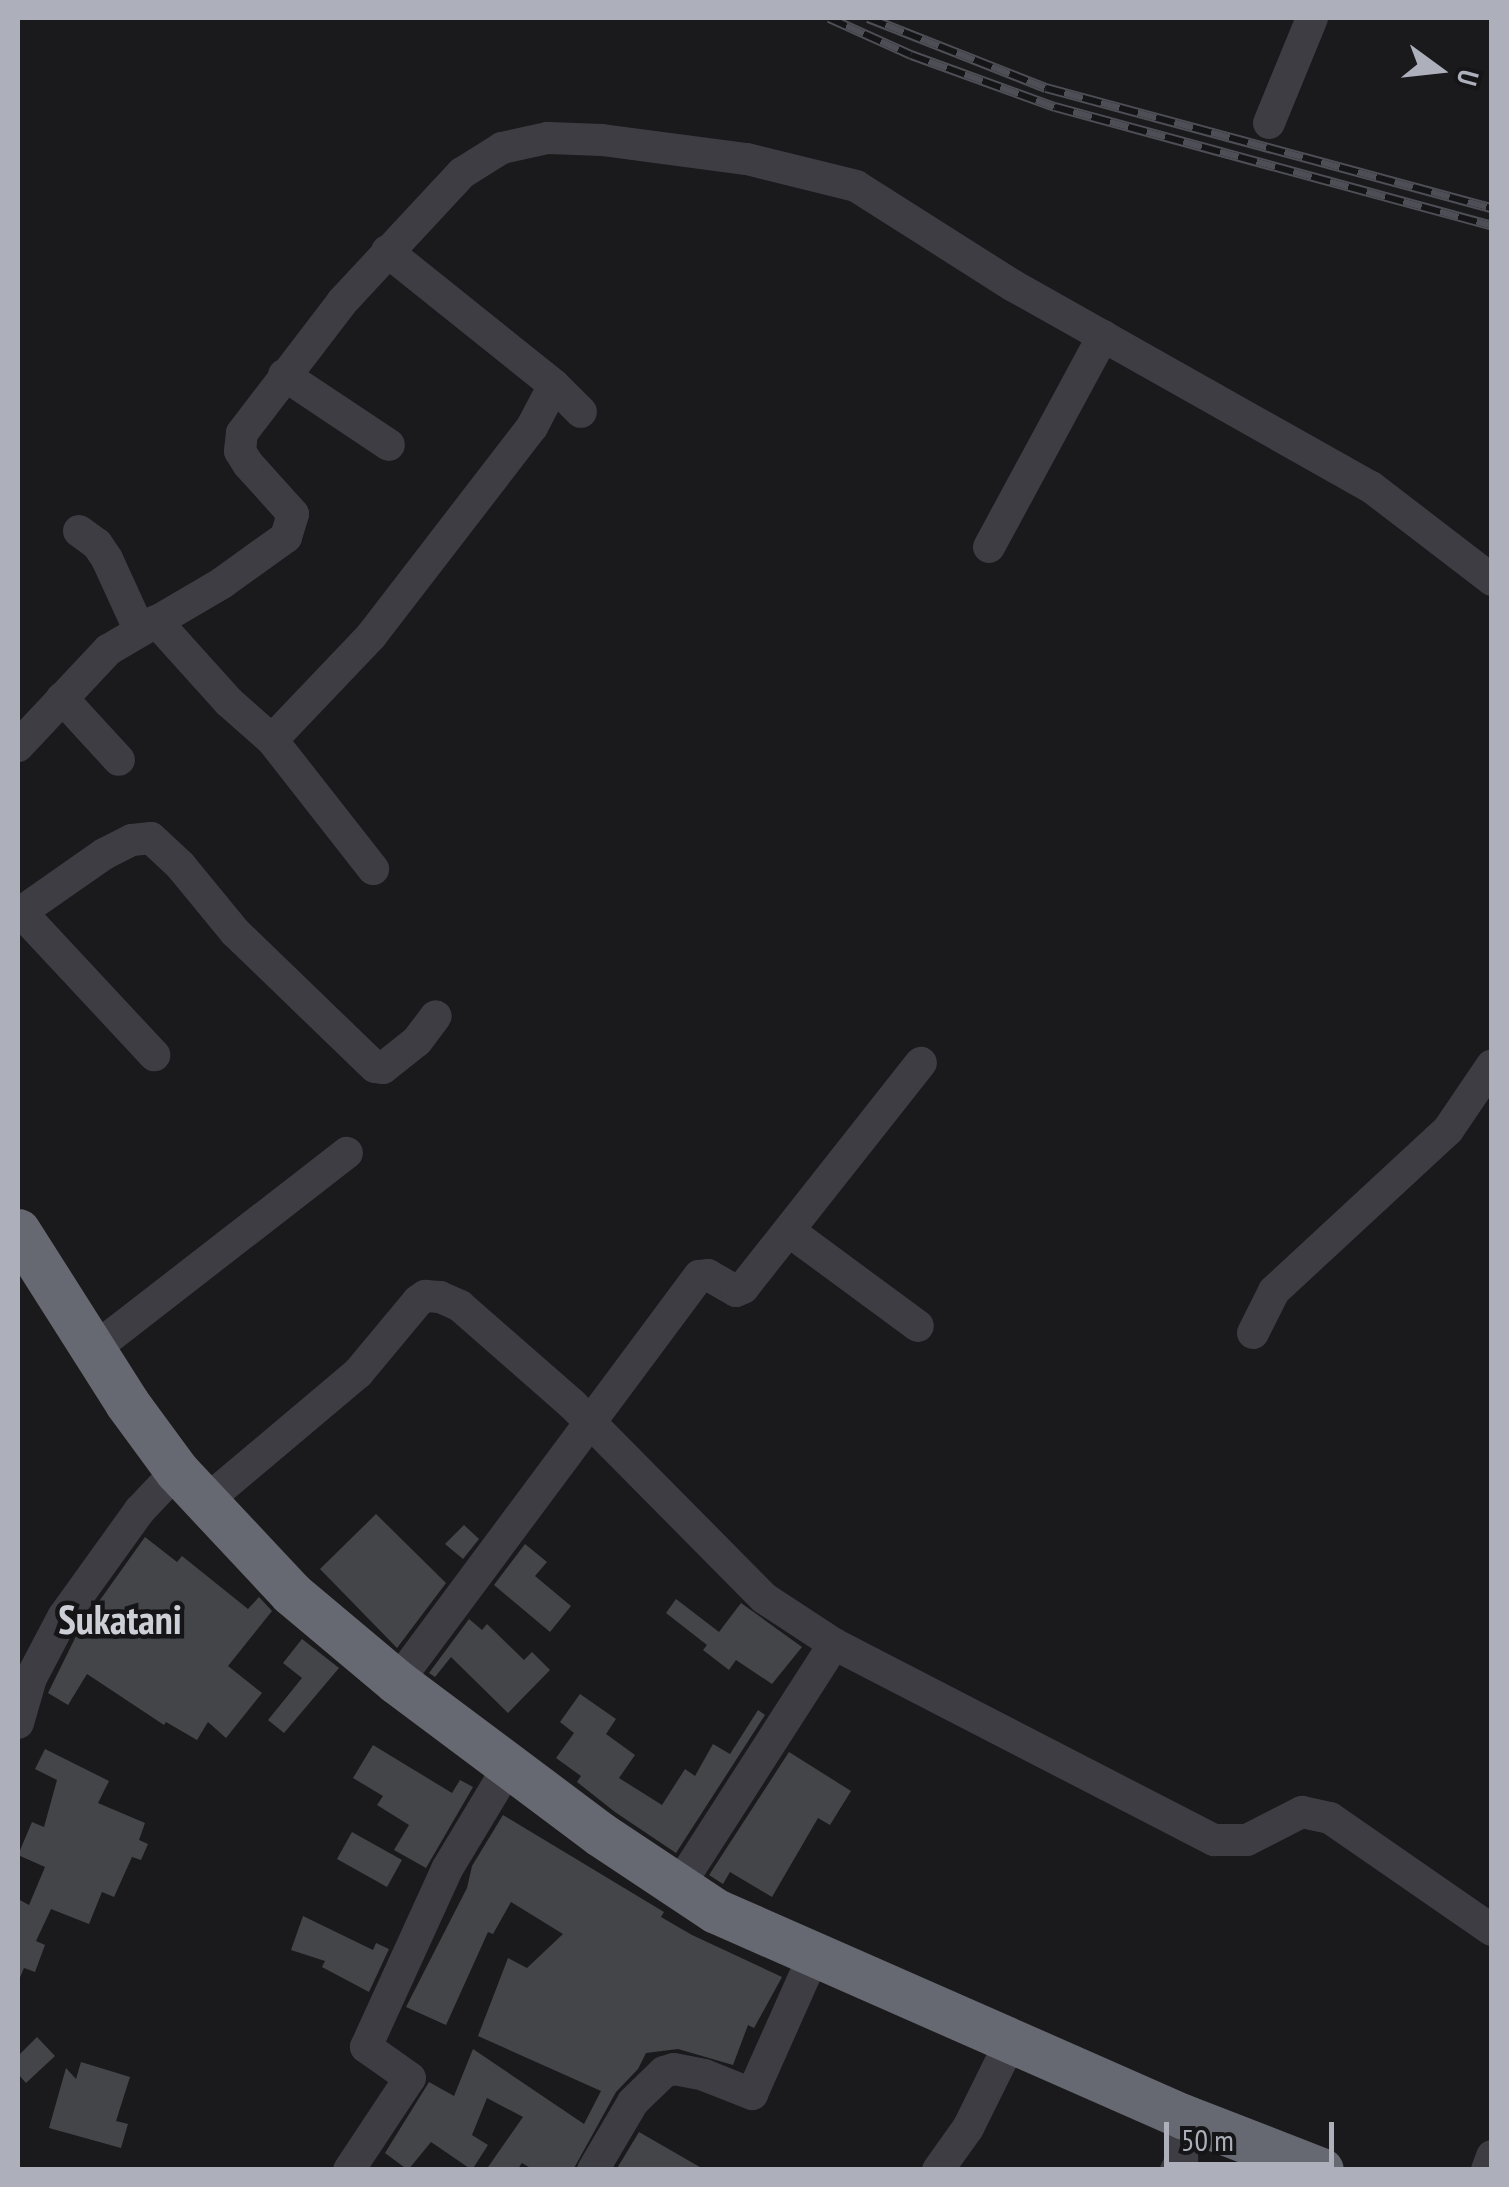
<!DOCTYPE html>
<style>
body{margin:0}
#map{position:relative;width:1509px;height:2187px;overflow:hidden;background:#1a1a1c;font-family:"PT Sans Narrow",sans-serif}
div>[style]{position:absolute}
.building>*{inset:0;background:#444549}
.minor>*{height:32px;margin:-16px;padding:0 16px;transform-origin:16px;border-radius:16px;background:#3d3d43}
.highway>*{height:45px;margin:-22.5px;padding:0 22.5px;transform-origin:22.5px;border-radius:22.5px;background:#676972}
.rail>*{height:10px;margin-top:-5px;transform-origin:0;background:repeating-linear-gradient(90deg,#151517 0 19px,#4e4f56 0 38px);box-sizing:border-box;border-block:2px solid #4e4f56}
span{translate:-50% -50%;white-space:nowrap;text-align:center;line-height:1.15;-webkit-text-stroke:9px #151517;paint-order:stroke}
.quarter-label{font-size:40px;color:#cdcfd7;font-weight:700}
.frame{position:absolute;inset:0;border:20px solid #adb0bb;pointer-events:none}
.north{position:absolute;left:1389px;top:20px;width:100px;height:100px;-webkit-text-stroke:8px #151517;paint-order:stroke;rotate:105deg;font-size:28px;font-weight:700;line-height:40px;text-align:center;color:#adb0bb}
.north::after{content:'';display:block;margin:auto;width:35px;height:45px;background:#adb0bb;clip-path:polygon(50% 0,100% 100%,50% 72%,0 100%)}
.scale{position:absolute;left:1164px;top:2122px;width:170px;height:45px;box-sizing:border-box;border:5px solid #adb0bb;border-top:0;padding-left:12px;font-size:30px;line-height:35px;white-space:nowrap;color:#adb0bb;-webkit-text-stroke:8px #151517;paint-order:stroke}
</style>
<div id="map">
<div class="building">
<div style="clip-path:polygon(376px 1514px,446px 1583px,397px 1648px,320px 1569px)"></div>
<div style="clip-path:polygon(464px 1525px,479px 1539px,463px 1559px,445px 1544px)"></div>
<div style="clip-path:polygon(145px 1537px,177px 1562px,182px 1556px,248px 1609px,259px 1597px,272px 1611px,228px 1666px,262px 1693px,226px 1738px,208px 1722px,197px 1740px,166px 1722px,164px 1725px,87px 1674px,68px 1705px,48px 1693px,80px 1628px)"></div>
<div style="clip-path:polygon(525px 1544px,547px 1562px,535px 1576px,571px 1606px,550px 1632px,494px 1585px)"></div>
<div style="clip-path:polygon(676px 1599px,719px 1632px,741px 1603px,802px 1647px,772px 1684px,736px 1660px,729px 1670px,703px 1650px,707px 1645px,666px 1613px)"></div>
<div style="clip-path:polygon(469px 1619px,482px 1630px,487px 1624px,524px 1660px,532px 1652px,550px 1670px,508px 1713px,451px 1657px,435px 1677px,429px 1673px)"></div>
<div style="clip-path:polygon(302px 1639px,339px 1668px,284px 1733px,268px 1720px,302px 1678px,283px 1663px)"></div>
<div style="clip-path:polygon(580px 1694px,616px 1719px,606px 1734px,635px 1755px,619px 1778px,662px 1805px,685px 1769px,695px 1776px,713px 1744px,730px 1754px,758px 1710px,765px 1715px,676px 1853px,615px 1812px,577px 1782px,581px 1776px,556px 1758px,574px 1733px,560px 1722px)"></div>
<div style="clip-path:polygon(373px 1745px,452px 1793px,460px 1780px,473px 1787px,426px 1868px,394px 1850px,409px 1825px,377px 1805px,383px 1796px,353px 1778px)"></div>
<div style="clip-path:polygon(45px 1749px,109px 1781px,98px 1803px,145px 1823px,139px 1840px,148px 1844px,141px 1860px,132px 1857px,114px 1897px,102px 1892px,89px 1924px,51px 1909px,36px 1941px,45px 1945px,35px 1972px,24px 1968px,18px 1982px,18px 1899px,29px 1905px,45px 1867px,18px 1855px,32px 1822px,44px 1827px,57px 1780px,35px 1769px)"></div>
<div style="clip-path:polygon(789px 1752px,851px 1791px,830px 1825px,818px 1818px,772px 1897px,730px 1872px,723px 1884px,709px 1875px)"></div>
<div style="clip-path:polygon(503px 1815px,664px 1912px,661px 1917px,692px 1935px,782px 1977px,754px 2028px,748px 2025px,733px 2065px,678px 2049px,646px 2053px,638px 2069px,616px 2092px,573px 2170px,534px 2170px,522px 2163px,517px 2170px,486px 2170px,523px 2117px,487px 2098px,472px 2135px,488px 2145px,472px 2170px,431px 2142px,408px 2170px,385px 2153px,429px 2082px,454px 2096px,473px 2049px,584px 2124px,601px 2091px,478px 2036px,508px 1958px,527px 1968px,563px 1934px,511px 1902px,493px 1934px,488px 1932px,446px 2025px,406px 2007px,467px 1888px,472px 1866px)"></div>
<div style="clip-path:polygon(352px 1832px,402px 1860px,387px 1887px,337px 1859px)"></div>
<div style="clip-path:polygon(303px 1916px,373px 1950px,376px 1943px,389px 1949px,369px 1992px,322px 1967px,325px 1961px,291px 1950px)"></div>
<div style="clip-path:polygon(37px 2037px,55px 2056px,26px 2083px,18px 2074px,18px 2056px)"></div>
<div style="clip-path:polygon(81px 2062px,130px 2077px,116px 2121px,128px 2124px,121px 2148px,49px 2128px,66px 2068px,76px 2079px)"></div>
<div style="clip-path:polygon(639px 2132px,705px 2170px,616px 2170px)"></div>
</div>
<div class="minor">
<div style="left:1269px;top:123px;width:113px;rotate:-67.7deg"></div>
<div style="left:284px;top:375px;width:126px;rotate:33.7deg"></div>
<div style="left:554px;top:385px;width:38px;rotate:45deg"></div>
<div style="left:79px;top:531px;width:22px;rotate:36deg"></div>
<div style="left:97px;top:544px;width:18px;rotate:56deg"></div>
<div style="left:107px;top:559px;width:77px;rotate:65.4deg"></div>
<div style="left:989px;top:547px;width:240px;rotate:-61.6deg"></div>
<div style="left:156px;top:621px;width:109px;rotate:48deg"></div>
<div style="left:229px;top:702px;width:57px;rotate:41.5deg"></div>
<div style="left:272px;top:740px;width:164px;rotate:51.9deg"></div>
<div style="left:62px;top:698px;width:84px;rotate:47.4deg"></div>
<div style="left:272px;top:740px;width:144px;rotate:-46.4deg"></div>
<div style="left:371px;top:636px;width:264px;rotate:-52.4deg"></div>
<div style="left:532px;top:427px;width:47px;rotate:-62.4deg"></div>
<div style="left:554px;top:385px;width:214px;rotate:-141.3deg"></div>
<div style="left:18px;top:746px;width:132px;rotate:-46.8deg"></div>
<div style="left:108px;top:650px;width:132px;rotate:-30.4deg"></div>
<div style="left:222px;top:583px;width:79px;rotate:-35.7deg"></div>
<div style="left:286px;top:537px;width:24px;rotate:-73deg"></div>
<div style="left:293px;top:514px;width:67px;rotate:-132deg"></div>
<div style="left:248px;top:464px;width:15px;rotate:-122deg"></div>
<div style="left:240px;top:451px;width:18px;rotate:-84deg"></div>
<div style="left:242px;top:433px;width:165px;rotate:-52.6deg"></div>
<div style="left:342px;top:302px;width:176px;rotate:-47.1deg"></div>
<div style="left:462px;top:173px;width:47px;rotate:-32deg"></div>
<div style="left:502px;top:148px;width:47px;rotate:-12.3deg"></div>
<div style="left:548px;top:138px;width:54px;rotate:2.1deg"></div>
<div style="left:602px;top:140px;width:146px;rotate:7.5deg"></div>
<div style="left:747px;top:159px;width:112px;rotate:13.9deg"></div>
<div style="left:856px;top:186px;width:185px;rotate:32.4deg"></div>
<div style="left:1012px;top:285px;width:412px;rotate:29.4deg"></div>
<div style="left:1371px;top:487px;width:153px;rotate:37.5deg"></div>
<div style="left:18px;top:909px;width:200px;rotate:47deg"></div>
<div style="left:21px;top:912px;width:101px;rotate:-34.9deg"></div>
<div style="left:104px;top:854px;width:31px;rotate:-27deg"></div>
<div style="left:132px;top:840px;width:19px;rotate:-6deg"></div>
<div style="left:151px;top:838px;width:40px;rotate:43deg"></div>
<div style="left:180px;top:865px;width:87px;rotate:50.6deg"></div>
<div style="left:235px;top:932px;width:194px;rotate:44deg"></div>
<div style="left:375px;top:1067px;width:8px;rotate:7deg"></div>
<div style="left:383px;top:1068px;width:43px;rotate:-38.5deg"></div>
<div style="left:417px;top:1041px;width:31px;rotate:-53deg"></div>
<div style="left:789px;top:1231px;width:160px;rotate:36.4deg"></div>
<div style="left:1253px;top:1333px;width:47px;rotate:-63.4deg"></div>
<div style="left:1274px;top:1291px;width:237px;rotate:-42.8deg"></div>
<div style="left:1448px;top:1130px;width:78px;rotate:-55.9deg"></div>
<div style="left:94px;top:1349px;width:320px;rotate:-37.8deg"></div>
<div style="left:206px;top:1501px;width:199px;rotate:-40.1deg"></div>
<div style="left:358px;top:1373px;width:94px;rotate:-50.2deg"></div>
<div style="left:418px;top:1301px;width:9px;rotate:-36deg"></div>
<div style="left:425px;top:1296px;width:15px;rotate:4deg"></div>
<div style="left:440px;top:1297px;width:22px;rotate:24deg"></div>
<div style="left:460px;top:1306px;width:149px;rotate:41.2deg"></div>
<div style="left:572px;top:1404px;width:273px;rotate:45.3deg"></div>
<div style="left:764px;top:1598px;width:84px;rotate:33.3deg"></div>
<div style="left:834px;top:1644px;width:428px;rotate:27.3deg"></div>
<div style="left:1214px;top:1840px;width:33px"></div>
<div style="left:1247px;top:1840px;width:62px;rotate:-27deg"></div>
<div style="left:1302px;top:1812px;width:29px;rotate:12deg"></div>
<div style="left:1330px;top:1818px;width:197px;rotate:34.7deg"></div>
<div style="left:397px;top:1682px;width:506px;rotate:-53.36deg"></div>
<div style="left:699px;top:1276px;width:9px;rotate:-6deg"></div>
<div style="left:708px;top:1275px;width:32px;rotate:30deg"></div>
<div style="left:736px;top:1291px;width:8px;rotate:-23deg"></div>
<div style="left:743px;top:1288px;width:287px;rotate:-51.7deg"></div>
<div style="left:18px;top:1723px;width:47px;rotate:-73.9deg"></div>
<div style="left:31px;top:1678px;width:69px;rotate:-62.3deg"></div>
<div style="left:63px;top:1617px;width:132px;rotate:-54.3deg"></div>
<div style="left:140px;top:1510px;width:54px;rotate:-46.5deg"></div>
<div style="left:678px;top:1887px;width:289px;rotate:-57.3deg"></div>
<div style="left:349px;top:2170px;width:110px;rotate:-56.5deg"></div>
<div style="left:410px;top:2078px;width:54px;rotate:-144.8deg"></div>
<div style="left:366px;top:2047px;width:196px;rotate:-65.5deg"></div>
<div style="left:447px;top:1869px;width:122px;rotate:-59deg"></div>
<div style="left:593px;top:2170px;width:79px;rotate:-59.5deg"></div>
<div style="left:633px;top:2102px;width:43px;rotate:-44.1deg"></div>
<div style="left:664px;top:2072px;width:10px;rotate:-17deg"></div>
<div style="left:674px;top:2069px;width:31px;rotate:11deg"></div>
<div style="left:704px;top:2075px;width:52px;rotate:21.6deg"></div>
<div style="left:752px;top:2094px;width:152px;rotate:-66deg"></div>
<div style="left:938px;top:2170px;width:52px;rotate:-54.5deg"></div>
<div style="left:968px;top:2128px;width:97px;rotate:-63.7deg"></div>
<div style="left:1176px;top:2170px;width:12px;rotate:-59deg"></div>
<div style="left:1182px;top:2160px;width:44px;rotate:-90deg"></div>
<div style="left:1487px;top:2170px;width:15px;rotate:-70deg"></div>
</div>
<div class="highway">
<div style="left:18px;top:1231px;width:204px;rotate:57.6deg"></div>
<div style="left:127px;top:1403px;width:84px;rotate:53.7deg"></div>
<div style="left:177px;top:1471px;width:167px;rotate:46.9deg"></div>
<div style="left:291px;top:1593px;width:138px;rotate:40deg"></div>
<div style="left:397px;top:1682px;width:254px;rotate:36.8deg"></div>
<div style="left:600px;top:1834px;width:139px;rotate:33.6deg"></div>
<div style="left:716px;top:1911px;width:509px;rotate:23.75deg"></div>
<div style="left:1182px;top:2116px;width:149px;rotate:21.2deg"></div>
</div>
<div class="rail">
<div style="left:829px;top:18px;width:90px;rotate:24.3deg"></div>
<div style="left:911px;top:55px;width:153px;rotate:19.9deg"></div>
<div style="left:1055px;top:107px;width:453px;rotate:15.2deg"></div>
<div style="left:868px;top:18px;width:191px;rotate:21.5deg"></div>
<div style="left:1046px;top:88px;width:462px;rotate:15.1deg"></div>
</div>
<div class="quarter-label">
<span style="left:120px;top:1619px">Sukatani</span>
</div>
<div class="frame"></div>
<div class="north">U</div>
<div class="scale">50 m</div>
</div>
